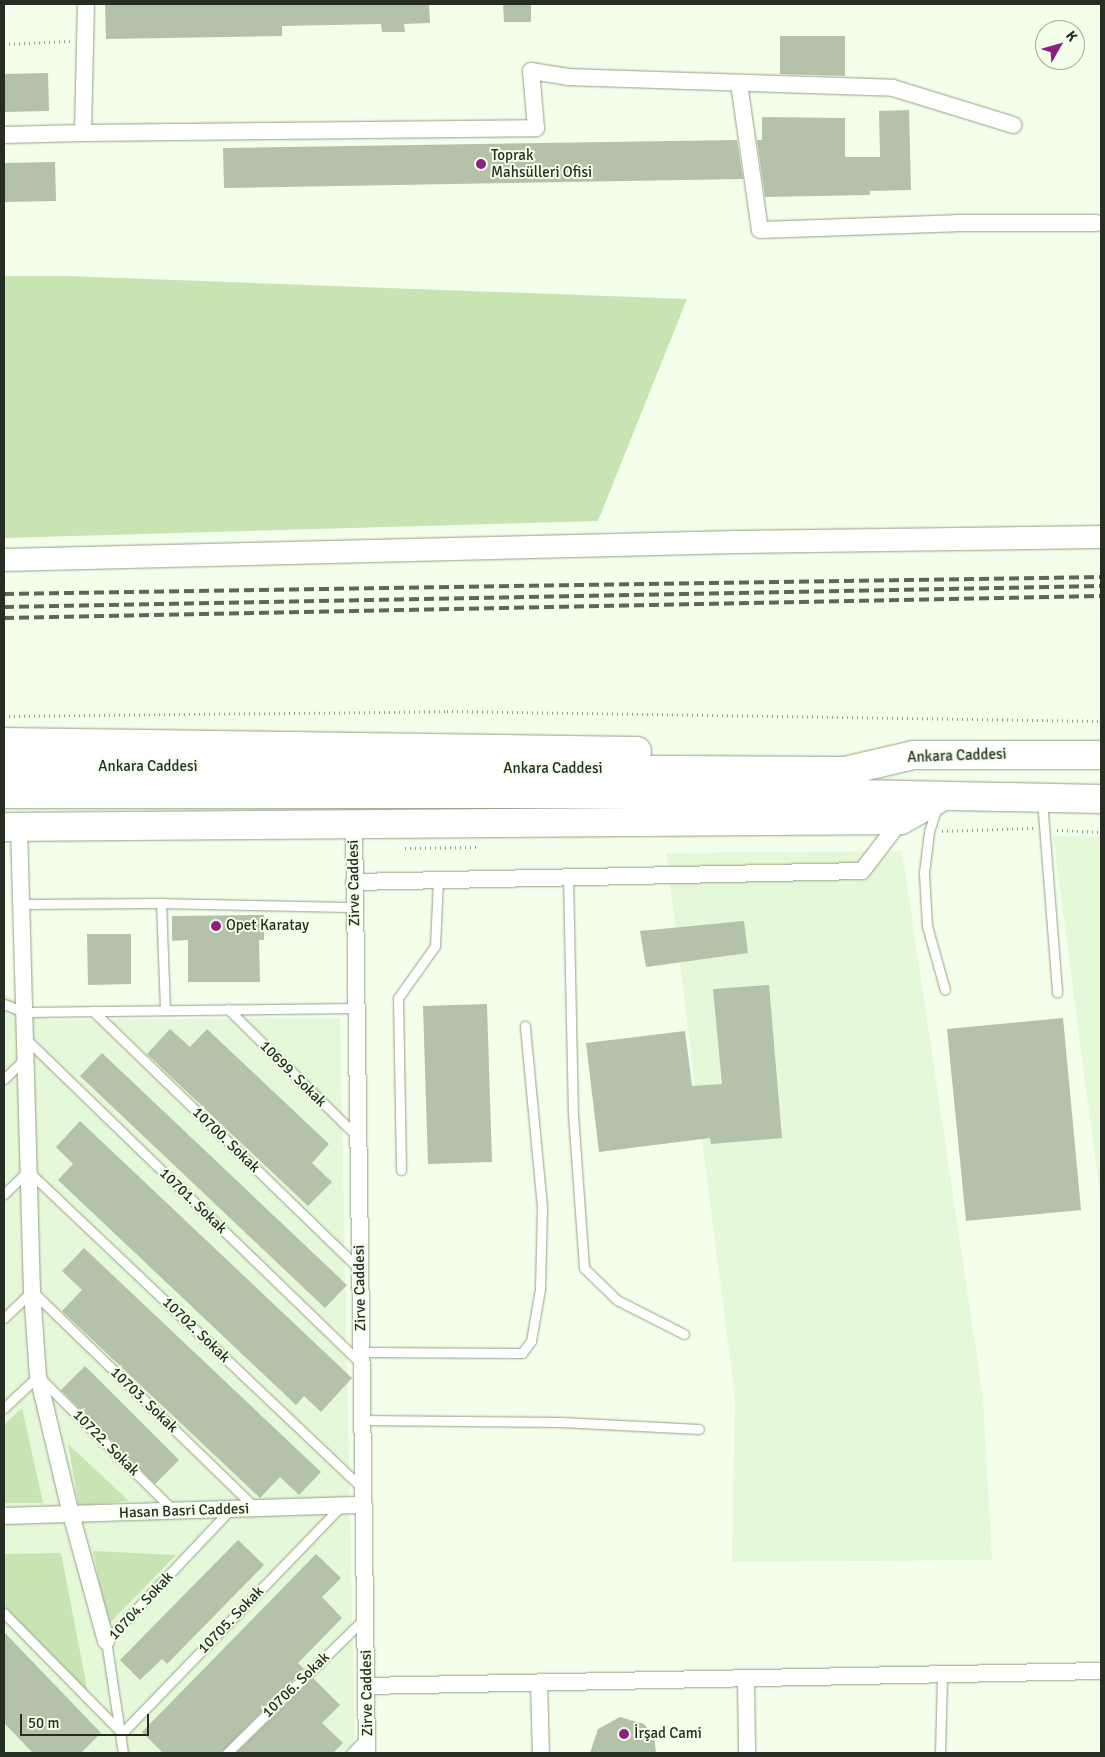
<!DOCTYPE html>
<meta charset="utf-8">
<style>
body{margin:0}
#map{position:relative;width:1105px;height:1757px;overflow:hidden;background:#f3ffea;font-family:Signika,sans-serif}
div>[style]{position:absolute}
.built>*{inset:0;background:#e5f8d7}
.green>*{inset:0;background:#c8e4b3}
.building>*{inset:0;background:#b4c2a9}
.path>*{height:3px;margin-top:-1.5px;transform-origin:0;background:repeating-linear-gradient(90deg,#959e8e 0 1px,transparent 0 5px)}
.roads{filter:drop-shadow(0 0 1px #93a189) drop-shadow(0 0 1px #93a189)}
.lane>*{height:9px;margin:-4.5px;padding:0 4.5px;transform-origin:4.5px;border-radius:4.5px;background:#fff}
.street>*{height:16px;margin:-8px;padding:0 8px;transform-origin:8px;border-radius:8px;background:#fff}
.secondary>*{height:22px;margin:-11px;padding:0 11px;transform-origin:11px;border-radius:11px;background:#fff}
.highway>*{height:28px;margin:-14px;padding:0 14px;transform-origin:14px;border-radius:14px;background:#fff}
.rail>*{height:4px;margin-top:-2px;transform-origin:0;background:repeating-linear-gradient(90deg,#5f6659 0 10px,transparent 0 15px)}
.dots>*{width:14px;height:14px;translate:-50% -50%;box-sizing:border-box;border:2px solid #f3ffea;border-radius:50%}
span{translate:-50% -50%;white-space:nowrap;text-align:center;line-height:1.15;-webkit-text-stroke:4px #f3ffea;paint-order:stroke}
.poi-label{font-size:15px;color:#282d23}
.left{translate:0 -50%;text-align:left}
.street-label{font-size:15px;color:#282d23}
.frame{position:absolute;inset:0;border:5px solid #282d23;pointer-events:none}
.north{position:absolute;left:1035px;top:20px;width:50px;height:50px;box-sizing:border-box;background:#f3ffea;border:1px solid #a2ab9a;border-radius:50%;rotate:52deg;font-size:14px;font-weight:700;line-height:20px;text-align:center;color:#282d23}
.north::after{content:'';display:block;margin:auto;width:18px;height:22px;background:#8e1f82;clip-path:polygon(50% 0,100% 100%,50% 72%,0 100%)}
.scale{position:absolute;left:20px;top:1714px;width:129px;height:22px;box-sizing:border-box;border:2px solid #282d23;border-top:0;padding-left:6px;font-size:15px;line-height:18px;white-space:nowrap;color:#282d23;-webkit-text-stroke:4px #f3ffea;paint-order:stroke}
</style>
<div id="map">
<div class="built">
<div style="clip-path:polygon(1053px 836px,1101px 837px,1101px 1203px,1098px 1180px)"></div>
<div style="clip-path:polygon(902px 851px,983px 1398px,992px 1560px,732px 1562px,735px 1399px,666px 853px)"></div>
<div style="clip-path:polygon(4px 994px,50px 1020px,340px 1018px,355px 1753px,4px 1753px)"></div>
</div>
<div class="green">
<div style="clip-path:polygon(4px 276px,67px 276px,687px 299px,598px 521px,4px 538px)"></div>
<div style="clip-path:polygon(22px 1408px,43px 1503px,4px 1503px,4px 1425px)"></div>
<div style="clip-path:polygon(68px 1444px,129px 1501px,79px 1506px)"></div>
<div style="clip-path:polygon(93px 1551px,176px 1555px,108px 1625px)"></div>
<div style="clip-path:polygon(61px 1553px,88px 1693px,4px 1608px,4px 1554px)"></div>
</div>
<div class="building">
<div style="clip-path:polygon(105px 4px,429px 4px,430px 23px,404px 24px,405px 32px,382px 32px,381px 24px,282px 26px,282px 36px,106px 39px)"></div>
<div style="clip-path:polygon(503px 4px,531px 4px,531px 22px,504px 22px)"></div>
<div style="clip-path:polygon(780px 36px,845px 36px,845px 76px,780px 74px)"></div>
<div style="clip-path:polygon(48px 73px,49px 111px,4px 112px,4px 74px)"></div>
<div style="clip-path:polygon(909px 110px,911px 190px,870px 191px,870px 195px,765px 197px,757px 140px,762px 140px,762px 117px,845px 118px,845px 157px,880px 157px,879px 111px)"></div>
<div style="clip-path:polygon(737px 140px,743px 179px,224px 188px,223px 148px)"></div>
<div style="clip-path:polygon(55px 162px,56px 201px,4px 202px,4px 163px)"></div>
<div style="clip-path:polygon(264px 915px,264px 940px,259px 940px,260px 982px,188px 982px,188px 940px,172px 941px,172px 916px)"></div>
<div style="clip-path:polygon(744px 921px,748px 953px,646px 967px,640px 931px)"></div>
<div style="clip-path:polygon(87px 934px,131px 934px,131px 984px,88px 985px)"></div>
<div style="clip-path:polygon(769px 985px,782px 1138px,711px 1144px,710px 1138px,599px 1152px,586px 1043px,685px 1031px,692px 1086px,722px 1084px,713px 989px)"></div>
<div style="clip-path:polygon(487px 1004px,492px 1162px,428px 1164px,423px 1006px)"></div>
<div style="clip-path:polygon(1063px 1018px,1081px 1210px,966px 1221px,947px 1029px)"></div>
<div style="clip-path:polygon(170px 1029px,190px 1047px,207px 1029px,329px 1144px,312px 1163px,332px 1182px,308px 1206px,147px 1054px)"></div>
<div style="clip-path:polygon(102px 1053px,347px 1285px,325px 1308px,80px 1076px)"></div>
<div style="clip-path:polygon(80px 1121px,352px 1378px,321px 1412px,304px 1396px,296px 1405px,58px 1180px,73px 1164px,56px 1147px)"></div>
<div style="clip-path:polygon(84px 1248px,321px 1472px,299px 1495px,280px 1477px,260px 1498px,62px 1311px,82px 1290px,62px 1271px)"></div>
<div style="clip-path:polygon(85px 1366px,179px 1460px,155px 1484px,61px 1390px)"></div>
<div style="clip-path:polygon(238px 1540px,264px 1565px,167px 1664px,162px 1659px,140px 1680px,120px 1660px)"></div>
<div style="clip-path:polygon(316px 1554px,341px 1578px,322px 1597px,342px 1618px,298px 1663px,304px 1669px,221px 1753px,163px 1753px,142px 1732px)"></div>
<div style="clip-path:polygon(4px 1632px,101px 1733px,81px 1753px,33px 1753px,4px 1723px)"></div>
<div style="clip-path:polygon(313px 1678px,340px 1705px,322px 1723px,343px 1743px,333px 1753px,236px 1753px)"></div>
<div style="clip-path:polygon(620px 1717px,644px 1724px,654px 1736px,656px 1753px,590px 1753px,598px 1729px)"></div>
</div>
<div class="path">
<div style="left:4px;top:44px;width:66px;rotate:-2.6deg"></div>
<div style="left:4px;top:716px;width:443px;rotate:-0.6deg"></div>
<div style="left:447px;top:711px;width:654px;rotate:0.88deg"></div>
<div style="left:1057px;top:830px;width:44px;rotate:2.6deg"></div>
<div style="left:942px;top:831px;width:91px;rotate:-1.9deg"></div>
<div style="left:405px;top:848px;width:71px;rotate:-0.8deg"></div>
</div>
<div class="roads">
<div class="lane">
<div style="left:1042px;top:800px;width:193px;rotate:85.5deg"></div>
<div style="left:937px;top:807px;width:26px;rotate:108deg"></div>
<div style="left:929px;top:832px;width:41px;rotate:97deg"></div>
<div style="left:924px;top:873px;width:53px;rotate:86.8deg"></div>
<div style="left:927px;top:926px;width:66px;rotate:74.3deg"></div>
<div style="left:568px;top:877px;width:237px;rotate:88.8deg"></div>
<div style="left:573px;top:1114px;width:154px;rotate:85.9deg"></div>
<div style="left:584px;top:1268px;width:46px;rotate:44.1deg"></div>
<div style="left:617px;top:1300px;width:75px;rotate:26.9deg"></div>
<div style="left:21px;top:904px;width:140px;rotate:-0.4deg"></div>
<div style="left:4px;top:1004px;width:22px;rotate:22deg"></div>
<div style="left:24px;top:1012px;width:332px;rotate:-0.7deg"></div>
<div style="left:228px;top:1009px;width:182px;rotate:44.6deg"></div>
<div style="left:165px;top:1010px;width:107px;rotate:-92.1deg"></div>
<div style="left:161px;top:903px;width:194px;rotate:1.2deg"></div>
<div style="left:93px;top:1011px;width:372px;rotate:44.1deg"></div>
<div style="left:25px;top:1038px;width:470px;rotate:44.1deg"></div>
<div style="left:4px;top:1079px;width:29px;rotate:-44deg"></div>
<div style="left:401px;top:1170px;width:172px;rotate:-91deg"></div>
<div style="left:398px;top:998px;width:64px;rotate:-54.6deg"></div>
<div style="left:435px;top:946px;width:66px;rotate:-87.4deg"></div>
<div style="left:4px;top:1194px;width:33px;rotate:-44deg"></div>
<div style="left:28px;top:1171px;width:462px;rotate:43.5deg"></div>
<div style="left:4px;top:1318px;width:39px;rotate:-44deg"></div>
<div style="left:32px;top:1291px;width:311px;rotate:44.2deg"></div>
<div style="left:361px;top:1352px;width:161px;rotate:0.4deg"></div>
<div style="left:522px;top:1353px;width:15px;rotate:-53deg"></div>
<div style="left:531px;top:1341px;width:53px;rotate:-80.2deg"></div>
<div style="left:540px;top:1289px;width:82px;rotate:-88.6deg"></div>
<div style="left:542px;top:1207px;width:182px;rotate:-95.4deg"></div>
<div style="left:4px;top:1408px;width:47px;rotate:-43.3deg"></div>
<div style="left:38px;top:1376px;width:190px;rotate:44.8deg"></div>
<div style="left:362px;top:1420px;width:199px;rotate:0.6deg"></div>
<div style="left:561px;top:1422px;width:138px;rotate:2.9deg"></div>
<div style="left:4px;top:1613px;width:168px;rotate:45.5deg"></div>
<div style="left:122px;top:1733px;width:315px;rotate:-46deg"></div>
<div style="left:123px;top:1753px;width:113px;rotate:-98.6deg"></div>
<div style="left:106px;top:1641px;width:182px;rotate:-46.6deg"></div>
<div style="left:227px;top:1753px;width:193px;rotate:-44.4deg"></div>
<div style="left:351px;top:1753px;width:23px;rotate:-45deg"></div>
<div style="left:940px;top:1753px;width:78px;rotate:-88.5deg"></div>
</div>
<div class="street">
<div style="left:739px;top:83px;width:148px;rotate:81.9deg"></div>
<div style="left:760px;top:230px;width:196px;rotate:-2deg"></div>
<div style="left:956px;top:223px;width:140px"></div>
<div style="left:83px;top:133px;width:453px;rotate:-0.6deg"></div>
<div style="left:536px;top:128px;width:57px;rotate:-95deg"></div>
<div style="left:531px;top:71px;width:36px;rotate:9deg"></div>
<div style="left:567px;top:77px;width:326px;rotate:1.9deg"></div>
<div style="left:893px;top:88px;width:126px;rotate:17.1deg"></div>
<div style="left:4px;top:135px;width:79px;rotate:-1.5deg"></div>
<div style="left:83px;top:133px;width:129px;rotate:-88.7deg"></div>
<div style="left:354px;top:823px;width:930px;rotate:89.2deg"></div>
<div style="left:19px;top:827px;width:464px;rotate:88.4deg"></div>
<div style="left:32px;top:1291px;width:85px;rotate:86deg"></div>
<div style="left:38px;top:1376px;width:142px;rotate:76.6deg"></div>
<div style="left:71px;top:1514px;width:132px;rotate:74.6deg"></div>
<div style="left:354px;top:882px;width:508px;rotate:-1.24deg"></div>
<div style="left:862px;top:871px;width:64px;rotate:-52.6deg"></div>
<div style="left:4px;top:1516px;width:360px;rotate:-1.8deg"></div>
<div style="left:746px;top:1679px;width:74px;rotate:89.2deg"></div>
<div style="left:539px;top:1683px;width:70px;rotate:88.4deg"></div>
<div style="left:366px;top:1686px;width:735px;rotate:-1.17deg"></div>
</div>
<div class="secondary">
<div style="left:4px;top:560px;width:733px;rotate:-1.41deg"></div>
<div style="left:737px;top:542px;width:364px;rotate:-0.8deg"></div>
</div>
<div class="highway">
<div style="left:4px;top:742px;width:633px;rotate:0.81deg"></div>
<div style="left:4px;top:766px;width:841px;rotate:0.34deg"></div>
<div style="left:845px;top:771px;width:70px;rotate:-13.2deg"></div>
<div style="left:913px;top:755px;width:188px"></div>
<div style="left:4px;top:794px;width:856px"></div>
<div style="left:860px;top:794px;width:241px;rotate:1.2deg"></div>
<div style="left:4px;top:827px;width:897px;rotate:-0.45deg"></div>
<div style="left:901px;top:820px;width:45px;rotate:-29.4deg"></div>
</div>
</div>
<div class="rail">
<div style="left:4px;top:594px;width:1097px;rotate:-0.89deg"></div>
<div style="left:4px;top:607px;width:1097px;rotate:-1.1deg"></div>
<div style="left:4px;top:618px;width:1097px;rotate:-1.15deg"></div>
</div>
<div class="dots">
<div style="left:481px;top:164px;background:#8e1f82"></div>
<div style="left:216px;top:926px;background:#8e1f82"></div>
<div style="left:624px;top:1734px;background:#8e1f82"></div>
</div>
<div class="poi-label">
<span class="left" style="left:491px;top:164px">Toprak<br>Mahsülleri Ofisi</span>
<span class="left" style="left:226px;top:926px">Opet Karatay</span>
<span class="left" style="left:634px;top:1734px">İrşad Cami</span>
</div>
<div class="street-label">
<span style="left:957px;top:756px;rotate:-2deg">Ankara Caddesi</span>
<span style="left:148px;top:767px">Ankara Caddesi</span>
<span style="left:553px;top:769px">Ankara Caddesi</span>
<span style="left:354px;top:883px;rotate:-91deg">Zirve Caddesi</span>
<span style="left:293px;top:1074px;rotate:45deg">10699. Sokak</span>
<span style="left:226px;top:1140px;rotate:44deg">10700. Sokak</span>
<span style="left:193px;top:1201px;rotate:44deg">10701. Sokak</span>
<span style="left:360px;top:1288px;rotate:-91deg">Zirve Caddesi</span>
<span style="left:196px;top:1330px;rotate:44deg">10702. Sokak</span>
<span style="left:144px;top:1400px;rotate:44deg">10703. Sokak</span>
<span style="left:106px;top:1443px;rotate:45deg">10722. Sokak</span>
<span style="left:184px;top:1511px;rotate:-2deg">Hasan Basri Caddesi</span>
<span style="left:141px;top:1606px;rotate:-47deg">10704. Sokak</span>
<span style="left:231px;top:1620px;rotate:-46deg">10705. Sokak</span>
<span style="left:296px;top:1685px;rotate:-44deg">10706. Sokak</span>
<span style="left:367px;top:1693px;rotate:-91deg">Zirve Caddesi</span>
</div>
<div class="frame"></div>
<div class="north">K</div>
<div class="scale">50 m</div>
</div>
